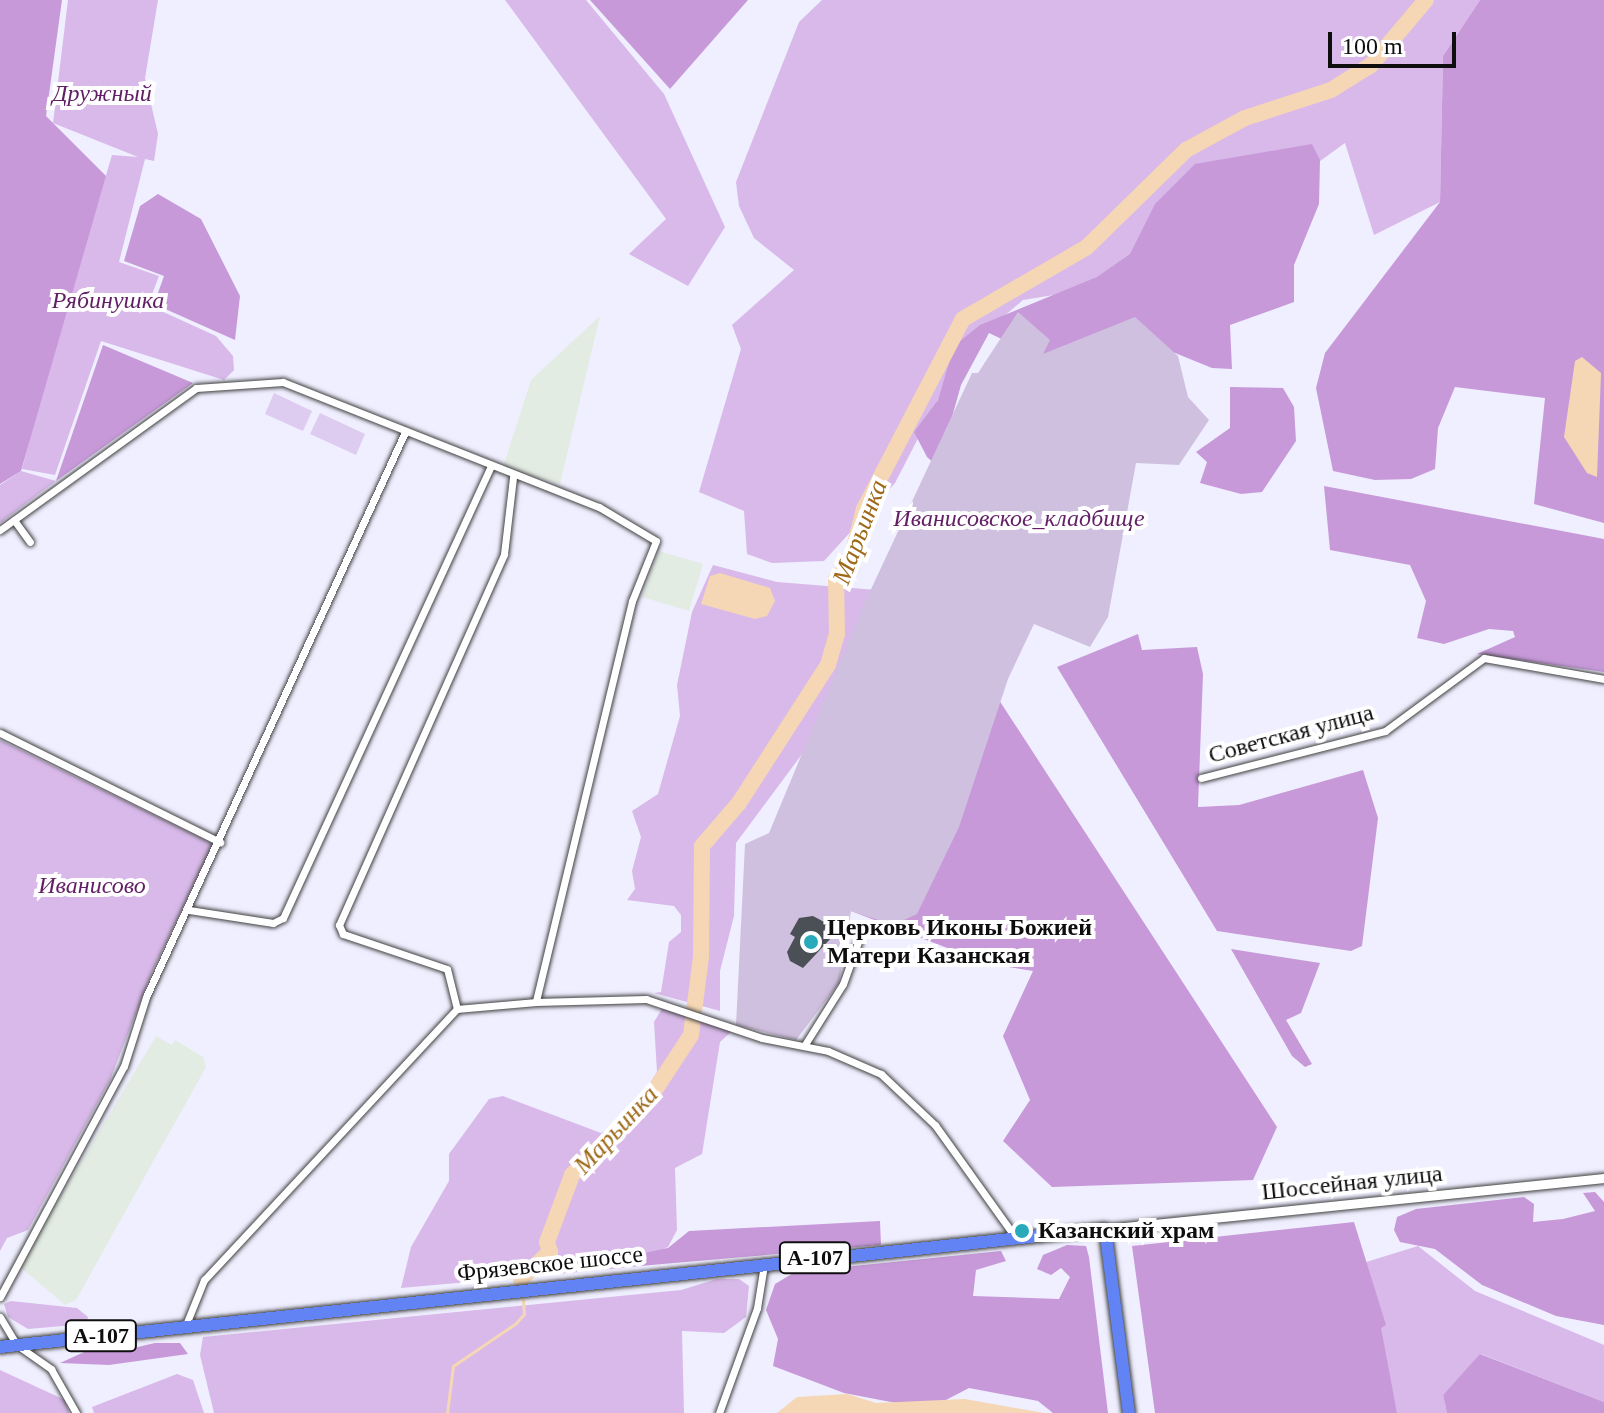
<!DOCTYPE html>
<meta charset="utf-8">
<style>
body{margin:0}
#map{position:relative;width:1604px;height:1413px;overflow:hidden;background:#efefff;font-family:Georgia,serif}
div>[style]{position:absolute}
.industrial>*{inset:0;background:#e2ece3}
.green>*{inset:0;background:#d8b9e9}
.forest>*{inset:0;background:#c799d9}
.cemetery>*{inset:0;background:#d0c0e0}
.pitch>*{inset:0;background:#decbf0}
.water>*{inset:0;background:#f5d7b5}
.stream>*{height:3px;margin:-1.5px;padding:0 1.5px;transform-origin:1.5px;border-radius:1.5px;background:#f5d7b5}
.river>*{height:16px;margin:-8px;padding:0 8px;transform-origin:8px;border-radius:8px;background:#f5d7b5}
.building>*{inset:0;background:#4a5056}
.roads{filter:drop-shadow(0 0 2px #414141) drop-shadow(0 0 2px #414141)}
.minor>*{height:7px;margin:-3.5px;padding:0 3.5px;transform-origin:3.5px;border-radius:3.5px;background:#fff}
.tertiary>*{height:9px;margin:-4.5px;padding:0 4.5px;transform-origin:4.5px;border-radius:4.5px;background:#fff}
.trunk>*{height:12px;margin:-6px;padding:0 6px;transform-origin:6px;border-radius:6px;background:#6183f4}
.dots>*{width:22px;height:22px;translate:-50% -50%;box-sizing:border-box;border:4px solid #fff;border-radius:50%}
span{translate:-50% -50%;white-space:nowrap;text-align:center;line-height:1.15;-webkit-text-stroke:8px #fff;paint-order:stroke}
.shield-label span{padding:2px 6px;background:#fff;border:2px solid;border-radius:6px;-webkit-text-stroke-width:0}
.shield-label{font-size:22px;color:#0e0e0e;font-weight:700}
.park-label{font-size:24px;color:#621f65;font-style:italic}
.street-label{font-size:24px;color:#0e0e0e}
.poi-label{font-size:24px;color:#0e0e0e;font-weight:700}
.left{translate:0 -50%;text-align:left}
.water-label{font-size:26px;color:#9e6919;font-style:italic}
.scale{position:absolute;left:1328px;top:32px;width:128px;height:36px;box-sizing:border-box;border:4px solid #0e0e0e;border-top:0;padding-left:10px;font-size:24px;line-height:28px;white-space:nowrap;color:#0e0e0e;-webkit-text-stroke:6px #fff;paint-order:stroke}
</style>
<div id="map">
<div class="industrial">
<div style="clip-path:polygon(600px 316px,560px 484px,503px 467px,531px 380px)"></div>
<div style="clip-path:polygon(659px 551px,703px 564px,689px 611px,642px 597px)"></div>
<div style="clip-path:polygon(156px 1036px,172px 1045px,175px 1040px,203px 1057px,206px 1067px,76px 1300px,65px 1305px,19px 1266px)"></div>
</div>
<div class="green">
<div style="clip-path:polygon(68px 0,158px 0,145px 78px,158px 134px,154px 161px,145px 159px,119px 262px,159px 276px,148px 305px,216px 336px,233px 356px,234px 370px,224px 380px,101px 341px,55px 475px,22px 469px,87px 225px,0 178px,99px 199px,112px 155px,138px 157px,53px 123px)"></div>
<div style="clip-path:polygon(505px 0,586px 0,664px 94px,725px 227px,688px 286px,629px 254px,666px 219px)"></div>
<div style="clip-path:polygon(822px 0,1480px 0,1443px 56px,1440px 202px,1374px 235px,1345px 143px,1269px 198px,1122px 284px,1023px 300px,963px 351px,895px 483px,824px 561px,772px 563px,747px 554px,744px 511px,699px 492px,741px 349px,732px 325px,794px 270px,754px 238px,739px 206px,736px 182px,799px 22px)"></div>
<div style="clip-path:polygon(21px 471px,56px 481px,0 523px,0 485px)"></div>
<div style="clip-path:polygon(713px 565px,777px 582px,877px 590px,811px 742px,736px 843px,734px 916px,720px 971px,720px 1011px,654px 993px,661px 992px,669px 942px,681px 932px,681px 915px,674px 906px,627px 900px,635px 889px,632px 871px,641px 837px,632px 811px,658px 794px,680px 716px,677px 685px,692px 612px)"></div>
<div style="clip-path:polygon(0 740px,213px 844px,152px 972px,110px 1080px,28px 1230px,7px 1238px,0 1251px)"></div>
<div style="clip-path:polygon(663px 1007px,732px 1031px,720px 1042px,702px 1154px,675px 1168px,677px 1230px,668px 1247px,623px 1268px,401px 1288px,411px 1247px,449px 1181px,449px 1154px,489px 1099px,503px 1096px,601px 1133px,626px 1120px,657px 1072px,654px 1022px)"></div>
<div style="clip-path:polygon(1418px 1246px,1475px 1291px,1604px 1345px,1604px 1402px,1481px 1354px,1443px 1395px,1447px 1413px,1397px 1413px,1363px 1263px)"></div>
<div style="clip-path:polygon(717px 1279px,739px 1279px,749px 1286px,746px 1317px,724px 1333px,682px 1331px,684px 1413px,214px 1413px,200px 1355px,203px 1337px,681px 1290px)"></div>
<div style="clip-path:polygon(11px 1301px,77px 1308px,88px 1317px,86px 1324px,28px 1329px,8px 1317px,4px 1304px)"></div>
<div style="clip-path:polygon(0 1370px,65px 1400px,69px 1413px,0 1413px)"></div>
<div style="clip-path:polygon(177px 1374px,193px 1380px,204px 1413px,94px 1413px,92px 1407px)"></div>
</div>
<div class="forest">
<div style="clip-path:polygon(0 0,62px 0,46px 116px,106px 176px,21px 471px,0 484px)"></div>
<div style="clip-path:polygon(590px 0,748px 0,670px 89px)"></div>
<div style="clip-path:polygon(1480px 0,1604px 0,1604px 523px,1534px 504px,1545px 398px,1455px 387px,1438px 428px,1435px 469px,1411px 479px,1375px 480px,1333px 471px,1316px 388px,1325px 353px,1440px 202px,1443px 56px)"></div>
<div style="clip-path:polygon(1312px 144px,1320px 160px,1319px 204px,1294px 265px,1294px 302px,1230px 325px,1232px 369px,1212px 368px,1153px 344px,1126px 398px,989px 333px,961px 385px,938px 467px,927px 457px,914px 432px,938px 400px,954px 346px,980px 325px,1097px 277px,1130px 254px,1155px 204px,1195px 164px)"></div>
<div style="clip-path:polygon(158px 194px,201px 219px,240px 296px,235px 340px,154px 304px,164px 276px,124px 261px,140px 206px)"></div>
<div style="clip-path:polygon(103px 345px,193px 383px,56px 481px)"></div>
<div style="clip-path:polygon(1230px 387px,1283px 388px,1294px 407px,1296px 441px,1262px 492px,1241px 494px,1200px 483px,1207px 462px,1196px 452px,1230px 428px)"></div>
<div style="clip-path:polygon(1324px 486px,1604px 539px,1604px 672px,1477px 654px,1515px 637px,1513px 631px,1489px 629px,1444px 644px,1417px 638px,1426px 601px,1410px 565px,1330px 550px)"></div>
<div style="clip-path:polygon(865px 603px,958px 650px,999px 700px,1277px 1127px,1253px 1180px,1052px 1187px,1003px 1141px,1030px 1100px,1003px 1036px,1033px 971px,989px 964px,851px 911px,867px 673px)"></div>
<div style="clip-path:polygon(1138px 634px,1142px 650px,1197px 647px,1203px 674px,1198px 807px,1239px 805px,1363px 770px,1378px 818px,1362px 946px,1351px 951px,1217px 931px,1057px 667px)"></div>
<div style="clip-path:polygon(1231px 949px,1320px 963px,1301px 1013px,1286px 1020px,1312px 1064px,1305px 1067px,1292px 1056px)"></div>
<div style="clip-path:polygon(1595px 1192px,1604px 1202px,1604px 1325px,1556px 1316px,1482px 1285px,1435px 1249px,1400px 1242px,1394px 1230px,1397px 1217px,1416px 1209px,1524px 1197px,1534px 1204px,1533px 1222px,1563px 1219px,1595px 1211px,1583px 1193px)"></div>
<div style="clip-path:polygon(880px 1221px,881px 1245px,628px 1267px,630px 1256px,668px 1248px,689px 1231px)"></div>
<div style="clip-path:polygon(1354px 1222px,1386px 1325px,1381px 1328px,1397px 1413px,1155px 1413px,1132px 1246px)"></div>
<div style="clip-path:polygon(1067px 1245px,1086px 1246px,1089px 1257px,1108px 1413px,1053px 1413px,1038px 1401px,969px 1388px,944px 1401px,896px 1403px,844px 1393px,773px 1366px,778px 1339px,766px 1310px,775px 1284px,795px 1272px,1001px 1251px,1006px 1261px,976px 1270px,973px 1296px,1059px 1299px,1070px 1277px,1061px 1268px,1051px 1275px,1037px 1269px,1043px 1255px)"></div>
<div style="clip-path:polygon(155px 1343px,180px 1343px,188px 1354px,109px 1365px,60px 1363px,93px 1348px,116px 1352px)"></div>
<div style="clip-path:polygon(1480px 1354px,1604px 1402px,1604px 1413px,1447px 1413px,1443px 1395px)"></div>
</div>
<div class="cemetery">
<div style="clip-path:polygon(1018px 312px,1050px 340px,1043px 354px,1135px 317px,1178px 356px,1188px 397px,1209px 420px,1179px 465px,1136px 463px,1108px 617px,1090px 647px,1034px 624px,1008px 679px,959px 827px,917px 914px,893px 925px,851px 911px,839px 983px,796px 1040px,736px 1025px,745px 844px,769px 833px,865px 602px,972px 373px,978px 373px)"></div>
</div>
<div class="pitch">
<div style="clip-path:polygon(274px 393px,312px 411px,303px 431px,265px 414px)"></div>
<div style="clip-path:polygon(320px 413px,365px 434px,356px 455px,310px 434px)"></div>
</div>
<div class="water">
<div style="clip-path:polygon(1582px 357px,1601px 373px,1597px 477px,1587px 473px,1564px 437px,1575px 361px)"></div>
<div style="clip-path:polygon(720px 573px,770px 588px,775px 601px,767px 616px,755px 619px,701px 604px,710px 576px)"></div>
<div style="clip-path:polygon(847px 1394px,876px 1403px,965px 1399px,1044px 1413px,777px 1413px,797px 1397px)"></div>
</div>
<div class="stream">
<div style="left:447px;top:1413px;width:47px;rotate:-82.7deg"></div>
<div style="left:453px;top:1366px;width:76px;rotate:-34.3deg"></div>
<div style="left:516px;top:1323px;width:12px;rotate:-48deg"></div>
<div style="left:524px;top:1314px;width:14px;rotate:-94deg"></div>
</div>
<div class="river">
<div style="left:521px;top:1279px;width:40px;rotate:-43deg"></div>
<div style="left:550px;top:1252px;width:10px;rotate:-107deg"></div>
<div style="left:547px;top:1242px;width:72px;rotate:-69.5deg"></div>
<div style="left:572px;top:1175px;width:112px;rotate:-45deg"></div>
<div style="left:651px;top:1096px;width:73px;rotate:-56.7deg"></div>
<div style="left:691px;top:1035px;width:79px;rotate:-82.7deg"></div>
<div style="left:701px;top:957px;width:111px;rotate:-89.5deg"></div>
<div style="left:702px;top:846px;width:57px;rotate:-49.3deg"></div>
<div style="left:739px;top:803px;width:164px;rotate:-57.2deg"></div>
<div style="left:828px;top:665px;width:32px;rotate:-74deg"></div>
<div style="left:837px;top:634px;width:55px;rotate:-91deg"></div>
<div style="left:836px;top:579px;width:21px;rotate:-49deg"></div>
<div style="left:850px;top:563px;width:56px;rotate:-75.5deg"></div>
<div style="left:864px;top:509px;width:214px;rotate:-62.5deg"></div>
<div style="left:963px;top:319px;width:143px;rotate:-30.1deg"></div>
<div style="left:1087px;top:247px;width:139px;rotate:-44.4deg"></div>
<div style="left:1186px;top:150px;width:67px;rotate:-28.5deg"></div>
<div style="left:1245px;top:118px;width:90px;rotate:-18deg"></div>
<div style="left:1331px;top:90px;width:47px;rotate:-32deg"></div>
<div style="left:1371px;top:65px;width:85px;rotate:-49.8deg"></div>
</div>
<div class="building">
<div style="clip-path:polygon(813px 916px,826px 923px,824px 933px,832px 937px,803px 968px,790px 961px,787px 952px,795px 937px,790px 934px,799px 918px)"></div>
</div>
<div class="roads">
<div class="minor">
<div style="left:14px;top:520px;width:27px;rotate:54deg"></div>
<div style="left:0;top:530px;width:242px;rotate:-35.9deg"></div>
<div style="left:196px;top:388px;width:87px;rotate:-3.9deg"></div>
<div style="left:283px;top:382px;width:340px;rotate:21.6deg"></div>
<div style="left:599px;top:507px;width:66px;rotate:30.8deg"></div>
<div style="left:656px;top:541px;width:65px;rotate:111.8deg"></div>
<div style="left:632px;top:601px;width:412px;rotate:103.5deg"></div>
<div style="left:536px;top:1002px;width:110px;rotate:-1.6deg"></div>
<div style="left:646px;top:999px;width:122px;rotate:18.6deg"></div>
<div style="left:762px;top:1038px;width:67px;rotate:11.1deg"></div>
<div style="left:828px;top:1051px;width:58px;rotate:23.5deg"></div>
<div style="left:881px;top:1074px;width:74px;rotate:43.4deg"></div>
<div style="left:935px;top:1125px;width:139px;rotate:54.4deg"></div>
<div style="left:0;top:733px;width:246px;rotate:26.4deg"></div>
<div style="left:1201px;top:778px;width:190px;rotate:-14.3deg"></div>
<div style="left:1385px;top:731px;width:123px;rotate:-36.4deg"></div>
<div style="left:1484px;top:658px;width:122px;rotate:9.9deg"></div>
<div style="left:189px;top:910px;width:85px;rotate:8.8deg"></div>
<div style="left:273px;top:923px;width:11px;rotate:-27deg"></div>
<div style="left:283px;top:918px;width:496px;rotate:-65.3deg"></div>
<div style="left:457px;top:1009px;width:41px;rotate:-104deg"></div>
<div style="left:447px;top:969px;width:110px;rotate:-161.4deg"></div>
<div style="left:343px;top:934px;width:10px;rotate:-114deg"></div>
<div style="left:339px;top:925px;width:406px;rotate:-66deg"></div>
<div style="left:504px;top:554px;width:78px;rotate:-83.3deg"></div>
<div style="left:804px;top:1046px;width:73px;rotate:-57.8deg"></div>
<div style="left:843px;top:984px;width:45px;rotate:-70.3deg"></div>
<div style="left:0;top:1297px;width:262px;rotate:-61.8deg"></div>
<div style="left:124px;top:1066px;width:72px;rotate:-72.3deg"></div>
<div style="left:146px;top:997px;width:622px;rotate:-65.37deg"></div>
<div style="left:0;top:1317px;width:33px;rotate:59deg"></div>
<div style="left:17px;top:1345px;width:42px;rotate:35.2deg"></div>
<div style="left:51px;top:1369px;width:51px;rotate:60.4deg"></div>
<div style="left:185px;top:1327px;width:51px;rotate:-68deg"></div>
<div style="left:204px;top:1280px;width:371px;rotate:-47deg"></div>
<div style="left:457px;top:1009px;width:79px;rotate:-5.1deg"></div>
<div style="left:719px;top:1413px;width:112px;rotate:-70.1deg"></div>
<div style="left:757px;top:1308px;width:44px;rotate:-80.8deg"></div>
</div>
<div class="tertiary">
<div style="left:1105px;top:1229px;width:502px;rotate:-5.84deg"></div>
</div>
<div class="trunk">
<div style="left:0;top:1347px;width:1111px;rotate:-6.1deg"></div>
<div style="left:1105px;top:1229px;width:186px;rotate:82.6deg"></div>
</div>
</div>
<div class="dots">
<div style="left:811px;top:942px;background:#28aabb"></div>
<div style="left:1022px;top:1231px;background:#28aabb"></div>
</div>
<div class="shield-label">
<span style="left:815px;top:1258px">А-107</span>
<span style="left:101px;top:1336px">А-107</span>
</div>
<div class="park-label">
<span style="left:102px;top:94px">Дружный</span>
<span style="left:108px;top:301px">Рябинушка</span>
<span style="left:1019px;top:519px">Иванисовское_кладбище</span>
<span style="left:92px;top:886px">Иванисово</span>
</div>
<div class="street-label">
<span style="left:1291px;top:734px;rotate:-15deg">Советская улица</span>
<span style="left:1352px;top:1183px;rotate:-6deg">Шоссейная улица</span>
<span style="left:550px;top:1264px;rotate:-6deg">Фрязевское шоссе</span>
</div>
<div class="poi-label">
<span class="left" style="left:827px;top:942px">Церковь Иконы Божией<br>Матери Казанская</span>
<span class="left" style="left:1038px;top:1231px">Казанский храм</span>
</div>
<div class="water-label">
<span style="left:860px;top:532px;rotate:-69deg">Марьинка</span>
<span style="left:616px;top:1130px;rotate:-47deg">Марьинка</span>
</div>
<div class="scale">100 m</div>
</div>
